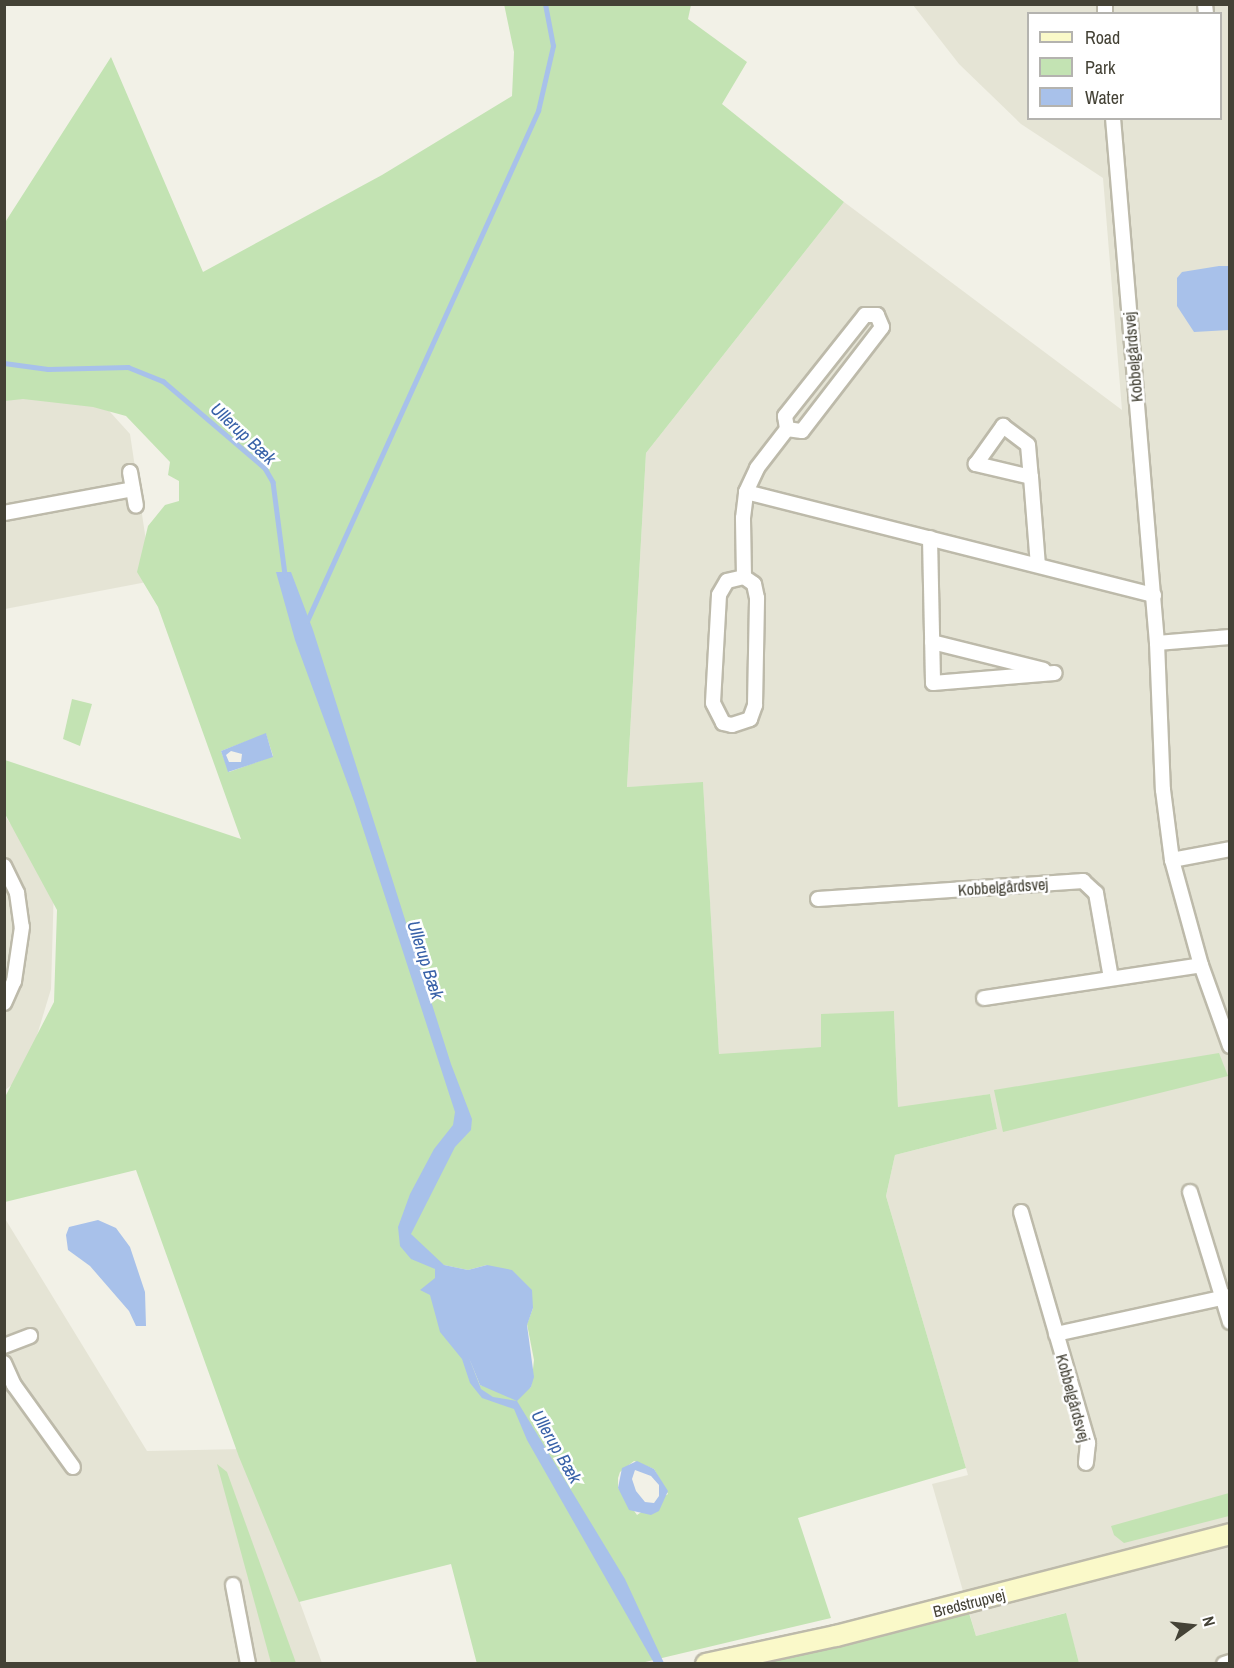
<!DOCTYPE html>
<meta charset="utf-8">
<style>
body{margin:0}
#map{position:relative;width:1234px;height:1668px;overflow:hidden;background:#f2f1e7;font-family:"Archivo Narrow",sans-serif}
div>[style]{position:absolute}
.residential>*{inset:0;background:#e5e4d5}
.green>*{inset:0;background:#c3e3b3}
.water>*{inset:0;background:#a8c1ea}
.stream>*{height:4.5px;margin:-2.25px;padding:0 2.25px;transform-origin:2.25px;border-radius:2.25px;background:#a8c1ea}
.roads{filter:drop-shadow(2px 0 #bdbaaa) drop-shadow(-2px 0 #bdbaaa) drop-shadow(0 2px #bdbaaa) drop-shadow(0 -2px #bdbaaa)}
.street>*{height:14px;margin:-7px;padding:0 7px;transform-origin:7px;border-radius:7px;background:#fff}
.secondary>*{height:20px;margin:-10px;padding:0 10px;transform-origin:10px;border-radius:10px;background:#faf9c9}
span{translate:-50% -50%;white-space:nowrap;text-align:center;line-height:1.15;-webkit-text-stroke:5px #fff;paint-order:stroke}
.street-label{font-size:16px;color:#444236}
.water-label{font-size:18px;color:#3861a8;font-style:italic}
.frame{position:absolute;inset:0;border:6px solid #444236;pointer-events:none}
.legend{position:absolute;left:1027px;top:12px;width:195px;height:108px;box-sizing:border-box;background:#fff;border:2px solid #b4b3af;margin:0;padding:8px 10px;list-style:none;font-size:18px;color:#444236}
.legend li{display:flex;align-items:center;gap:12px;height:30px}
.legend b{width:30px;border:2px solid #b4b3af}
.north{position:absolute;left:1162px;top:1596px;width:60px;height:60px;-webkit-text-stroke:4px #fff;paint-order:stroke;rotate:75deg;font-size:16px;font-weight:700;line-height:24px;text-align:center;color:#444236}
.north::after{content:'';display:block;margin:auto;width:21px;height:27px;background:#444236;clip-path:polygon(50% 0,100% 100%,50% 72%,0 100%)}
</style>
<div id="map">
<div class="residential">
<i style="clip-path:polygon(evenodd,913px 5px,1229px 5px,1229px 1663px,1079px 1663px,1065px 1613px,976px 1636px,932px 1484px,968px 1475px,886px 1196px,895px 1155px,997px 1129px,990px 1094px,898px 1108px,894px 1011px,821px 1047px,719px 1055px,703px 783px,627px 787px,646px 453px,844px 202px,1122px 410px,1103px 178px,1021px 124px,959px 64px,913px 5px,1028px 14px,1220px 14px,1220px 118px,1028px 118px,1028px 14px)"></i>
<i style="clip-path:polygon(5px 380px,101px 402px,130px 434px,152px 581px,5px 609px)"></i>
<i style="clip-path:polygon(4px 815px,54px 885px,51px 989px,25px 1075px,5px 1090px)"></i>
<i style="clip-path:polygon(4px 1217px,147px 1451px,244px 1449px,322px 1663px,5px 1663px)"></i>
</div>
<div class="green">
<i style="clip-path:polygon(evenodd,504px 4px,691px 5px,688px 19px,747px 62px,722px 104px,844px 202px,646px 453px,627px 787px,703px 782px,719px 1054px,821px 1047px,821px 1014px,894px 1011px,898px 1107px,990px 1094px,997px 1129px,895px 1155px,886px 1196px,966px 1468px,798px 1518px,831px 1618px,641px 1663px,477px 1664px,451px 1564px,299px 1602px,239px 1457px,136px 1170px,5px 1202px,5px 1097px,54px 1002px,57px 910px,5px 814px,5px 760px,241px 839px,158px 607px,137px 572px,148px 526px,165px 505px,179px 501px,179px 481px,168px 475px,170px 462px,126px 416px,93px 407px,23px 399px,5px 401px,4px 224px,111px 57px,203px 272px,382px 175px,512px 96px,514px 52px,504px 4px,266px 734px,273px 756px,229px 772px,221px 751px,266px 734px,504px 4px,434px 1263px,468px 1270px,487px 1265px,533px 1308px,527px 1324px,534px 1360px,531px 1387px,518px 1396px,480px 1385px,437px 1282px,434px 1263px,504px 4px,634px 1461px,654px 1469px,668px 1494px,637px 1515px,618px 1488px,618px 1478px,620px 1472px,634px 1461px)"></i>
<i style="clip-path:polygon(72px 699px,92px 704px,80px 746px,63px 739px)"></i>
<i style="clip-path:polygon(1219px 1053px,1228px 1076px,1003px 1132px,994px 1090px)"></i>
<i style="clip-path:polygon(217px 1464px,227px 1472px,296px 1663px,271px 1663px)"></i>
<i style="clip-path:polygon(1229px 1493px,1229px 1516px,1124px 1543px,1114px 1535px,1111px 1526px)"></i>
<i style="clip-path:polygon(969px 1613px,976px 1636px,1066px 1613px,1079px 1663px,764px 1664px)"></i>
</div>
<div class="water">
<i style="clip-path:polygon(1219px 266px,1229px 266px,1229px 330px,1194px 332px,1177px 306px,1177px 278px,1182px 272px)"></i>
<i style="clip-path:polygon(evenodd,276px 572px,291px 572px,313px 630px,451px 1064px,472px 1119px,471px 1130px,455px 1147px,411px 1234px,444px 1265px,468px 1270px,487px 1265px,512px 1270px,532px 1290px,533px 1308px,527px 1325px,534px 1377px,531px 1387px,517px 1401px,625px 1579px,664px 1663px,654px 1663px,527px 1440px,514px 1409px,482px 1398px,470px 1383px,462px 1359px,440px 1332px,430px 1295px,420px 1290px,435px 1278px,435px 1269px,411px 1259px,400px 1246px,398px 1227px,410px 1194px,434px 1149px,453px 1125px,455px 1112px,354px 801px,295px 640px,276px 572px,469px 1358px,480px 1385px,517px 1401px,493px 1397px,481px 1389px,469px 1358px)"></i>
<i style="clip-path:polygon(evenodd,266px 733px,273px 757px,228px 772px,221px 751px,266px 733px,231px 751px,242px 754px,241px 762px,229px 762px,226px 755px,231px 751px)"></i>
<i style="clip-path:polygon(98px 1220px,116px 1228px,130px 1247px,145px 1292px,146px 1326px,136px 1326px,129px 1311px,90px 1266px,68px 1250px,66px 1235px,69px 1227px)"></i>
<i style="clip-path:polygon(evenodd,637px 1461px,654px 1469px,668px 1491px,659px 1511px,651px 1515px,629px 1510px,618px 1488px,622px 1468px,637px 1461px,635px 1470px,651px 1476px,659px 1485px,659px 1496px,654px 1503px,645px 1502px,636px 1491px,632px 1479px,635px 1470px)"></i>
</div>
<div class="stream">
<i style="left:4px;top:363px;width:44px;rotate:7.8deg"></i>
<i style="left:48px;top:369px;width:80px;rotate:-1.4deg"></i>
<i style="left:128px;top:367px;width:38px;rotate:22deg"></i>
<i style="left:163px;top:381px;width:134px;rotate:40.5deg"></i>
<i style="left:265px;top:468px;width:16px;rotate:60deg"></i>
<i style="left:273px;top:482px;width:94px;rotate:82.6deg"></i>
<i style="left:307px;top:621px;width:560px;rotate:-65.63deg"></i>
<i style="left:538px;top:111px;width:67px;rotate:-77deg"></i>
<i style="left:553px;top:46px;width:43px;rotate:-100.8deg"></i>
</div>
<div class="roads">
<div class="street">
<i style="left:1105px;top:4px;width:10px;rotate:90deg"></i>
<i style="left:1205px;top:4px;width:10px;rotate:84deg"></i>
<i style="left:1113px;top:118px;width:527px;rotate:85.21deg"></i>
<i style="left:1157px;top:643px;width:147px;rotate:87.7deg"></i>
<i style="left:1163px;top:790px;width:71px;rotate:82.7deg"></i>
<i style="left:1172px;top:860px;width:109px;rotate:74.6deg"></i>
<i style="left:1201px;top:965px;width:86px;rotate:70.3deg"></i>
<i style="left:130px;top:472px;width:34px;rotate:80deg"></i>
<i style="left:1031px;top:477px;width:57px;rotate:-166.7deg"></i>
<i style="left:976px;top:464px;width:47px;rotate:-54.6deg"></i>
<i style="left:1003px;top:426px;width:31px;rotate:37deg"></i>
<i style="left:1028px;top:445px;width:32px;rotate:85deg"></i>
<i style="left:1031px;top:477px;width:88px;rotate:85.5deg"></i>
<i style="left:746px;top:492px;width:421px;rotate:14.2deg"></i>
<i style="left:4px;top:513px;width:131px;rotate:-10.5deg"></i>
<i style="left:930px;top:538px;width:145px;rotate:88.8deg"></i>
<i style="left:933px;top:683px;width:122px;rotate:-4.7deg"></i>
<i style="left:744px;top:577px;width:17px;rotate:167deg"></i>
<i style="left:727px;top:581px;width:16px;rotate:120deg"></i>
<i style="left:719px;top:595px;width:108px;rotate:93.2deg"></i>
<i style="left:713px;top:703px;width:22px;rotate:63deg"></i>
<i style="left:723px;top:723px;width:9px;rotate:13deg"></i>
<i style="left:732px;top:725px;width:19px;rotate:-18deg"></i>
<i style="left:750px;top:719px;width:15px;rotate:-70deg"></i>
<i style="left:755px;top:705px;width:107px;rotate:-88.9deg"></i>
<i style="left:757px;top:598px;width:14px;rotate:-102deg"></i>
<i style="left:754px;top:584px;width:12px;rotate:-145deg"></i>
<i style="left:744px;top:577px;width:59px;rotate:-91deg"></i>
<i style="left:743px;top:518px;width:26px;rotate:-83deg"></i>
<i style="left:746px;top:492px;width:26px;rotate:-65deg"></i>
<i style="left:757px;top:468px;width:49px;rotate:-52.4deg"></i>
<i style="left:787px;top:429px;width:15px;rotate:8deg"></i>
<i style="left:802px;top:431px;width:131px;rotate:-52.4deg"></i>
<i style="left:882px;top:327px;width:13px;rotate:-113deg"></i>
<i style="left:877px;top:315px;width:12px;rotate:180deg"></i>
<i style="left:865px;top:315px;width:129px;rotate:128.4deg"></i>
<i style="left:785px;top:416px;width:13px;rotate:81deg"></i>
<i style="left:932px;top:642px;width:115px;rotate:14deg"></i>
<i style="left:1157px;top:643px;width:73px;rotate:-4.7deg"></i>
<i style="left:1172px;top:860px;width:59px;rotate:-10.7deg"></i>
<i style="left:4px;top:866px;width:30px;rotate:64deg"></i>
<i style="left:17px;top:893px;width:34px;rotate:82deg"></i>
<i style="left:22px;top:927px;width:55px;rotate:98.4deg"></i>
<i style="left:14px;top:981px;width:24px;rotate:114deg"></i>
<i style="left:818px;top:899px;width:266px;rotate:-3.9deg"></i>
<i style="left:1083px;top:881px;width:18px;rotate:43deg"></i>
<i style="left:1096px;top:893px;width:86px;rotate:80deg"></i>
<i style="left:984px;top:998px;width:219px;rotate:-8.6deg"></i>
<i style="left:1190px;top:1192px;width:136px;rotate:72.9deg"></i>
<i style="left:1021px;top:1212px;width:241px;rotate:73.8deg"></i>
<i style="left:1088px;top:1443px;width:20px;rotate:96deg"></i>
<i style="left:1056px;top:1334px;width:178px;rotate:-12.3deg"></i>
<i style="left:4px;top:1346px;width:28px;rotate:-21deg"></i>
<i style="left:4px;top:1363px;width:24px;rotate:66deg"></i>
<i style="left:14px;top:1385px;width:101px;rotate:54.3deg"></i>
<i style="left:233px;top:1585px;width:80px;rotate:79.2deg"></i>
<i style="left:1224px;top:1664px;width:6px;rotate:-18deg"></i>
</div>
<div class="secondary">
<i style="left:706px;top:1664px;width:133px;rotate:-12.2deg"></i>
<i style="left:836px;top:1636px;width:407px;rotate:-14.5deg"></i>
</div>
</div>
<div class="street-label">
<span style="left:1133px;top:357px;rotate:-95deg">Kobbelgårdsvej</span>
<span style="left:1003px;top:887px;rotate:-4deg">Kobbelgårdsvej</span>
<span style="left:1073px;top:1398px;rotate:75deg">Kobbelgårdsvej</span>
<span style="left:969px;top:1603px;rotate:-14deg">Bredstrupvej</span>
</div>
<div class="water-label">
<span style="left:243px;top:434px;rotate:43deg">Ullerup Bæk</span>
<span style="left:425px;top:960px;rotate:72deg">Ullerup Bæk</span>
<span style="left:556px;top:1447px;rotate:60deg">Ullerup Bæk</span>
</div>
<div class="frame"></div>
<ul class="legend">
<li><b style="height:8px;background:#faf9c9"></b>Road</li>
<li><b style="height:16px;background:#c3e3b3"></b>Park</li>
<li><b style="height:16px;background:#a8c1ea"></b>Water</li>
</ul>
<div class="north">N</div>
</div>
